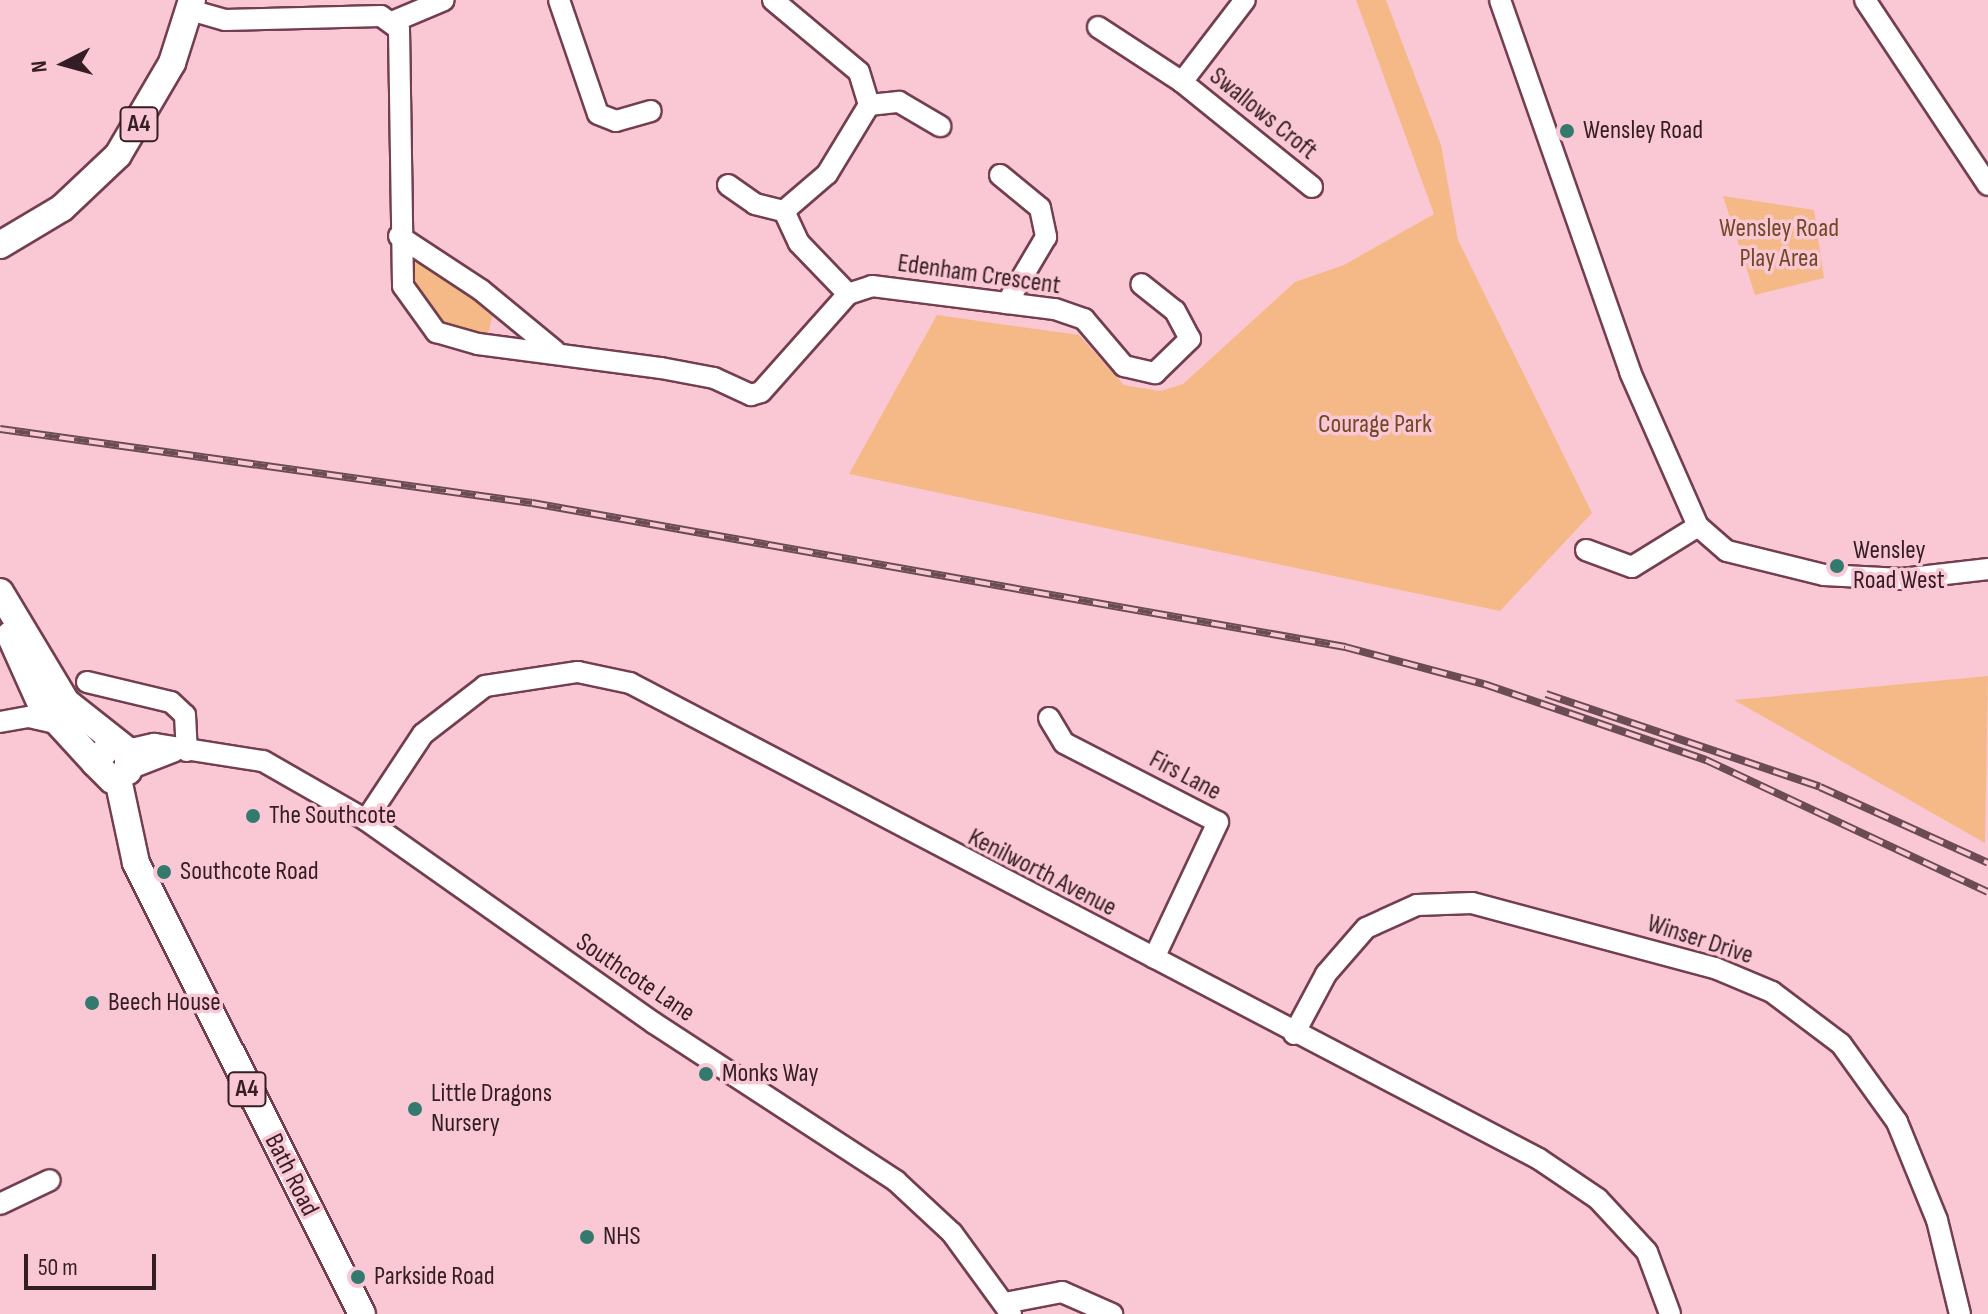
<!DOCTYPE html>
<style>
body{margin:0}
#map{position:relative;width:1988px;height:1314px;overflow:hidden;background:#fac8d5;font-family:"Sofia Sans Condensed",sans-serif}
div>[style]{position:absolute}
.green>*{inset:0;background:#f5b987}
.roads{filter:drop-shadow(2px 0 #733f4f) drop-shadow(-2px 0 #733f4f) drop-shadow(0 2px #733f4f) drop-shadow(0 -2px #733f4f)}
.minor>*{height:20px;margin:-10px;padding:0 10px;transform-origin:10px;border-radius:10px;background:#fff}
.major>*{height:26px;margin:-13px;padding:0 13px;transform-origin:13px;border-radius:13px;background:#fff}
.rail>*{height:8px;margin-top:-4px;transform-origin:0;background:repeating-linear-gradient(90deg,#fac8d5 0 15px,#6b4c55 0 30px);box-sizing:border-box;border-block:2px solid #6b4c55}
.dots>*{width:22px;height:22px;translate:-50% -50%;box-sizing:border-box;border:4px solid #fac8d5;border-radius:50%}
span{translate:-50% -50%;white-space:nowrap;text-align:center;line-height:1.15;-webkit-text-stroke:7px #fac8d5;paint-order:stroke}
.shield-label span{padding:2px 6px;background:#fac8d5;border:2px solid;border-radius:6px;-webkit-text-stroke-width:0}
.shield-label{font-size:24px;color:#341d24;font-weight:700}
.street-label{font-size:26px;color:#341d24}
.poi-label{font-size:26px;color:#341d24}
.left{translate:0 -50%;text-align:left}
.park-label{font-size:26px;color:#714926}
.north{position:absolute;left:24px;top:24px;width:80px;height:80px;-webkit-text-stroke:6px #fac8d5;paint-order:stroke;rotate:264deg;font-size:22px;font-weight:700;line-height:32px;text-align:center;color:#341d24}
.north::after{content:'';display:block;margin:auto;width:28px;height:36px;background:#341d24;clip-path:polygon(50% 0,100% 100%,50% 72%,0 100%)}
.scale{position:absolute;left:24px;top:1254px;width:132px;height:36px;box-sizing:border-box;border:4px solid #341d24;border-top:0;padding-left:10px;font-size:24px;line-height:28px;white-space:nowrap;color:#341d24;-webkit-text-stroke:6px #fac8d5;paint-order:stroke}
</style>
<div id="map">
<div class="green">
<i style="clip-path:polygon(1356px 0,1386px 0,1441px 145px,1458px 240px,1592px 513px,1500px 611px,849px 474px,937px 315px,1079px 335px,1124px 385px,1160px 391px,1183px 384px,1295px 282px,1344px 265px,1434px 214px)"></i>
<i style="clip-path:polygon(1723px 196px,1814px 210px,1824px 278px,1755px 295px)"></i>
<i style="clip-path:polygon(424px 260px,494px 310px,488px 334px,449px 330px,419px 304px,410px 265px)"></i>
<i style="clip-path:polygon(1988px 676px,1985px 843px,1734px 700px)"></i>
</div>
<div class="roads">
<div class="minor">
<i style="left:559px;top:0;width:120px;rotate:71.1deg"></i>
<i style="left:598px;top:114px;width:19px;rotate:21deg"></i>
<i style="left:616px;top:121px;width:36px;rotate:-16deg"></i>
<i style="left:773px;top:0;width:112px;rotate:39.9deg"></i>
<i style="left:859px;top:72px;width:34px;rotate:73deg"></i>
<i style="left:869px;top:105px;width:81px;rotate:121.3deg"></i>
<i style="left:827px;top:174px;width:57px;rotate:139.3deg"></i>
<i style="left:784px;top:211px;width:35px;rotate:65deg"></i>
<i style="left:799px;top:243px;width:71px;rotate:46.1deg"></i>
<i style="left:1500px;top:0;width:394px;rotate:70.7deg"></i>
<i style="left:1630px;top:372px;width:168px;rotate:66.2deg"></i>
<i style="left:1698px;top:526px;width:38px;rotate:41deg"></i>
<i style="left:1727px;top:551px;width:100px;rotate:13.9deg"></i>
<i style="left:1824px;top:575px;width:78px;rotate:2.9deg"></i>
<i style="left:1902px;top:579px;width:87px;rotate:-6.6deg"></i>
<i style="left:1865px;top:0;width:222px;rotate:56.4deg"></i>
<i style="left:190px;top:10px;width:36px;rotate:16deg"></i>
<i style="left:225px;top:20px;width:156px;rotate:-1.5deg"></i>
<i style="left:381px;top:16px;width:22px;rotate:36deg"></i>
<i style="left:399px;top:29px;width:257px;rotate:89.1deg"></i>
<i style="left:403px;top:286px;width:57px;rotate:54.3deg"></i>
<i style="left:436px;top:332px;width:44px;rotate:15.9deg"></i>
<i style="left:478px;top:344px;width:185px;rotate:7.5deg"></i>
<i style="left:661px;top:368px;width:54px;rotate:10.7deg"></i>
<i style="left:714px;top:378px;width:41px;rotate:24.7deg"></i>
<i style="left:751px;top:395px;width:10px;rotate:-17deg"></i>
<i style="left:761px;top:392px;width:131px;rotate:-48.4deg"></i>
<i style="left:848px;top:294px;width:25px;rotate:-18deg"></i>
<i style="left:872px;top:286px;width:184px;rotate:7.2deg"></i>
<i style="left:1055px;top:309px;width:31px;rotate:19deg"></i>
<i style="left:1084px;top:319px;width:62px;rotate:49.6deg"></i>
<i style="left:1124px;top:366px;width:32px;rotate:13deg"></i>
<i style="left:1155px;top:373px;width:49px;rotate:-44.2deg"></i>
<i style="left:1190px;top:339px;width:32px;rotate:-118deg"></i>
<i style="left:1175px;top:311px;width:43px;rotate:-141.5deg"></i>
<i style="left:392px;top:22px;width:56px;rotate:-22.9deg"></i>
<i style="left:1098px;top:27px;width:100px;rotate:33.2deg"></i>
<i style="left:1182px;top:82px;width:167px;rotate:38.9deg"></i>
<i style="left:1182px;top:82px;width:103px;rotate:-52.5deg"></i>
<i style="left:869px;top:105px;width:30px;rotate:-6deg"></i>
<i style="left:899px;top:102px;width:48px;rotate:30.3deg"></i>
<i style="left:1000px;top:175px;width:52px;rotate:39.5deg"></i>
<i style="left:1040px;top:208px;width:30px;rotate:78deg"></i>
<i style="left:1046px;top:237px;width:77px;rotate:120.6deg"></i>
<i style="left:728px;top:185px;width:33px;rotate:35deg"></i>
<i style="left:755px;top:204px;width:30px;rotate:14deg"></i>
<i style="left:399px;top:236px;width:98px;rotate:33.4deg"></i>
<i style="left:481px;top:290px;width:96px;rotate:39.5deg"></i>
<i style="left:1586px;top:550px;width:49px;rotate:20.3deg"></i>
<i style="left:1632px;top:567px;width:78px;rotate:-31.8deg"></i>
<i style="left:87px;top:682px;width:86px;rotate:13.4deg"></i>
<i style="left:171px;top:702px;width:19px;rotate:43deg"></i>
<i style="left:185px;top:715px;width:36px;rotate:87deg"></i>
<i style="left:1049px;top:718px;width:29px;rotate:59deg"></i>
<i style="left:1064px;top:743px;width:173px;rotate:27.2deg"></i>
<i style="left:1218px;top:822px;width:150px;rotate:115.2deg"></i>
<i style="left:0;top:722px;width:29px;rotate:-10deg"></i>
<i style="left:29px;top:717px;width:27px;rotate:13deg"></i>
<i style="left:127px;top:750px;width:28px;rotate:-13deg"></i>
<i style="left:154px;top:744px;width:110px;rotate:8.9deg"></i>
<i style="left:263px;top:761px;width:119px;rotate:29.8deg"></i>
<i style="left:366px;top:820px;width:352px;rotate:35.2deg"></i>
<i style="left:654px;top:1023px;width:289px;rotate:33.1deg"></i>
<i style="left:896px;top:1181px;width:76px;rotate:42.9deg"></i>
<i style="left:952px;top:1233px;width:100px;rotate:53.9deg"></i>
<i style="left:129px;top:769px;width:49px;rotate:-21.4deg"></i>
<i style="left:366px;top:820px;width:103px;rotate:-56.5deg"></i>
<i style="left:423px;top:734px;width:78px;rotate:-37.7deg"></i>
<i style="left:485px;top:686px;width:94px;rotate:-8.6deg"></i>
<i style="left:578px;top:672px;width:53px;rotate:11.9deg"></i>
<i style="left:630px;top:683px;width:1026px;rotate:27.64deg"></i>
<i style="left:1539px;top:1159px;width:71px;rotate:34.1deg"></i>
<i style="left:1598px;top:1199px;width:72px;rotate:47.2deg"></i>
<i style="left:1647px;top:1252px;width:66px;rotate:69.6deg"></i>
<i style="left:1294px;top:1034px;width:68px;rotate:-61.9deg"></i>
<i style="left:1326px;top:974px;width:61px;rotate:-49deg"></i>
<i style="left:1366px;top:928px;width:56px;rotate:-24.3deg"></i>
<i style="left:1417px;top:905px;width:55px;rotate:-2.1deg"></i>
<i style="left:1472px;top:903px;width:252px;rotate:15deg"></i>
<i style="left:1715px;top:968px;width:62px;rotate:22.8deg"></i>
<i style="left:1772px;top:992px;width:86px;rotate:37deg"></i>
<i style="left:1841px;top:1044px;width:96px;rotate:54.3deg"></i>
<i style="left:1897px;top:1122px;width:106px;rotate:67.8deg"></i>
<i style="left:1937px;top:1220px;width:97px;rotate:76.3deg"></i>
<i style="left:0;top:1204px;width:55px;rotate:-25.6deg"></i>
<i style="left:1005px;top:1303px;width:58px;rotate:-10.9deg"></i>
<i style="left:1062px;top:1292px;width:55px;rotate:23.7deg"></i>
</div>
<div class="major">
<i style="left:0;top:245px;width:72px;rotate:-30.8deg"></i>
<i style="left:62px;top:208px;width:77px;rotate:-43.4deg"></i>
<i style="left:118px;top:155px;width:107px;rotate:-59.6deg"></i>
<i style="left:172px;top:63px;width:66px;rotate:-72.4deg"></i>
<i style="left:0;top:592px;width:128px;rotate:59deg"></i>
<i style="left:66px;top:702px;width:79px;rotate:38.3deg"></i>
<i style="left:128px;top:751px;width:20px;rotate:90deg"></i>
<i style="left:128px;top:771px;width:18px;rotate:151deg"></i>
<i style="left:112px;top:780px;width:24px;rotate:-135deg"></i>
<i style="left:95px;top:763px;width:26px;rotate:-50deg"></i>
<i style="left:10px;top:635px;width:76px;rotate:65.8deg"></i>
<i style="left:41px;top:704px;width:80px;rotate:47.5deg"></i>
<i style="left:118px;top:779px;width:86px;rotate:77.9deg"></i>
<i style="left:136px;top:863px;width:504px;rotate:63.38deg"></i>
</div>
</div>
<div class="rail">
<i style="left:0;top:429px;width:537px;rotate:7.92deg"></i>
<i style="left:532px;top:503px;width:826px;rotate:10.04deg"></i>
<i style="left:1345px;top:647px;width:144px;rotate:14.9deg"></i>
<i style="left:1484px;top:684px;width:235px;rotate:18.9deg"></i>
<i style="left:1706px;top:760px;width:311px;rotate:25.1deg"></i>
<i style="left:1546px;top:694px;width:289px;rotate:18.7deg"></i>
<i style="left:1820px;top:787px;width:184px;rotate:24.3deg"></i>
</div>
<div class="dots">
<i style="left:1567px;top:131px;background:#34796d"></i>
<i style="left:1837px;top:566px;background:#34796d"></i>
<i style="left:253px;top:816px;background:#34796d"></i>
<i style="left:164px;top:872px;background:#34796d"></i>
<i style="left:92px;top:1003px;background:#34796d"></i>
<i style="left:706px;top:1074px;background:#34796d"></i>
<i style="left:415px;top:1109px;background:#34796d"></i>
<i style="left:587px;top:1237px;background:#34796d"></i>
<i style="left:358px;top:1277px;background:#34796d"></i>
</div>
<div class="shield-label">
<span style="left:139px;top:124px">A4</span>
<span style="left:247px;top:1089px">A4</span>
</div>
<div class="street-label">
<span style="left:1263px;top:114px;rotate:39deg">Swallows Croft</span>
<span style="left:979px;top:275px;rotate:8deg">Edenham Crescent</span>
<span style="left:1185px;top:776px;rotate:28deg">Firs Lane</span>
<span style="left:1042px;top:873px;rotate:27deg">Kenilworth Avenue</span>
<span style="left:1700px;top:940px;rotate:18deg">Winser Drive</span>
<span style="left:635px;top:978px;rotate:34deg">Southcote Lane</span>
<span style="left:291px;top:1175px;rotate:63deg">Bath Road</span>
</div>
<div class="poi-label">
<span class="left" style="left:1583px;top:131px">Wensley Road</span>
<span class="left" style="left:1853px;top:566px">Wensley<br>Road West</span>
<span class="left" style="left:269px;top:816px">The Southcote</span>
<span class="left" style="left:180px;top:872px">Southcote Road</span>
<span class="left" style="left:108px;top:1003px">Beech House</span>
<span class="left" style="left:722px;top:1074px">Monks Way</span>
<span class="left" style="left:431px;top:1109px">Little Dragons<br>Nursery</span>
<span class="left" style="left:603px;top:1237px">NHS</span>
<span class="left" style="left:374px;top:1277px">Parkside Road</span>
</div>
<div class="park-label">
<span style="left:1779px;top:244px">Wensley Road<br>Play Area</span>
<span style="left:1375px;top:425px">Courage Park</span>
</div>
<div class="north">N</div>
<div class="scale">50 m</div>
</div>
